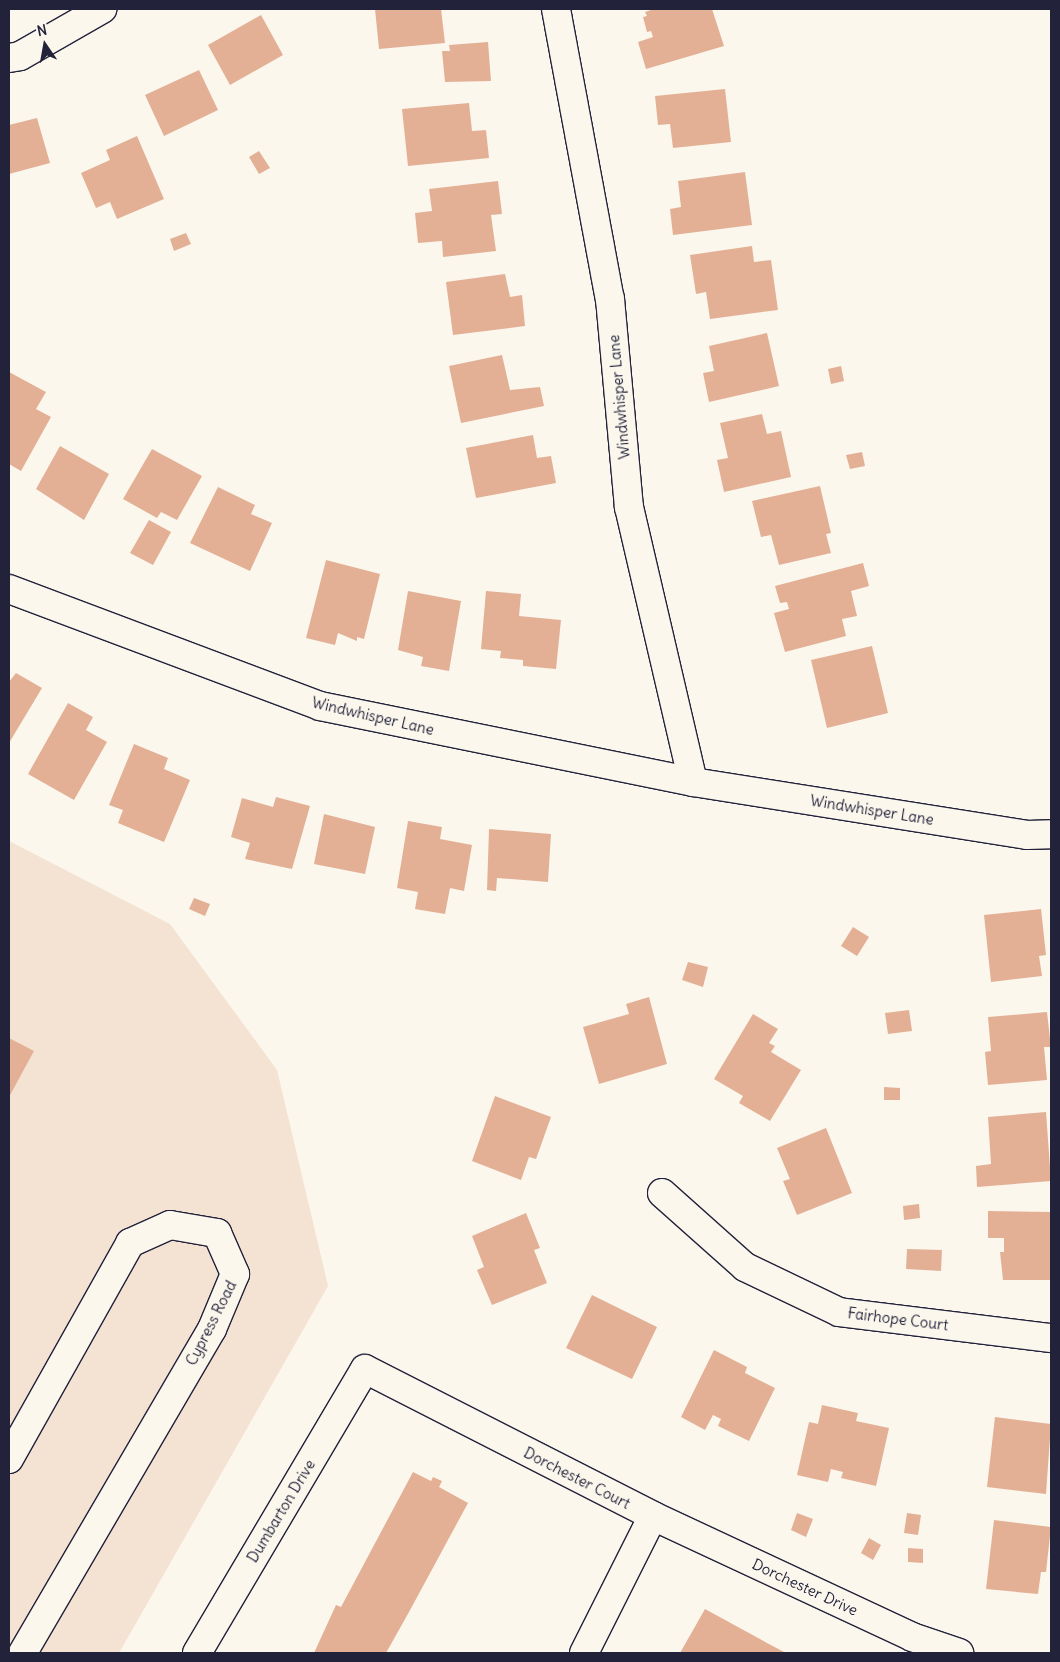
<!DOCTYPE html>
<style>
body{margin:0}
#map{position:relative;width:1060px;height:1662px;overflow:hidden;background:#fbf7ec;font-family:Delius,sans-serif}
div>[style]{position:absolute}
.built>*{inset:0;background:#f4e2d2}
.building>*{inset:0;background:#e3b096}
.roads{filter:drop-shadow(1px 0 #22223b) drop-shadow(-1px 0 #22223b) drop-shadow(0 1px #22223b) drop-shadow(0 -1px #22223b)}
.minor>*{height:28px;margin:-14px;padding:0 14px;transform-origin:14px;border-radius:14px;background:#fbf7ec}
span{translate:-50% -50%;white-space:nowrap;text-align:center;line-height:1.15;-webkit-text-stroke:4.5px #fbf7ec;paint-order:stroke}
.street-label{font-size:15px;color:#22223b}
.frame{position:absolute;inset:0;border:10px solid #22223b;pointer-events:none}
.north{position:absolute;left:20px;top:20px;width:50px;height:50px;-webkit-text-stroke:4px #fbf7ec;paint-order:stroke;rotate:348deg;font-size:14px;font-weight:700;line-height:20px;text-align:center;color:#22223b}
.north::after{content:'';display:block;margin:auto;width:18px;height:22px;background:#22223b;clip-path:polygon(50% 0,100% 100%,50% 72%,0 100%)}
</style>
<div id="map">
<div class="built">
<i style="clip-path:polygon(9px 841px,170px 924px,277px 1070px,328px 1286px,119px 1653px,9px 1653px)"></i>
</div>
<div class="building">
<i style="clip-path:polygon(375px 9px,441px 9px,445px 43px,379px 49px)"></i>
<i style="clip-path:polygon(654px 9px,712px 9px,724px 46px,646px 69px,638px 42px,653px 37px,651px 31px,647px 32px,643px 17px,647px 16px,645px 12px)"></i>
<i style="clip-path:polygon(261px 15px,283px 55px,230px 85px,208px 45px)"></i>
<i style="clip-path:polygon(488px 42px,491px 81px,445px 82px,442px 51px,450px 51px,449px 45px)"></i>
<i style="clip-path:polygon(199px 70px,218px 110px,164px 136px,145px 95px)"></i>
<i style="clip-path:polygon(725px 89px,731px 142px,673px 148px,670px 124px,658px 125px,655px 96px)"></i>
<i style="clip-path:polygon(469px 103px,472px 131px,486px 130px,489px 158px,408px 166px,402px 109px)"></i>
<i style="clip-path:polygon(37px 118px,50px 163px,9px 174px,9px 125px)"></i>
<i style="clip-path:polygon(137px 136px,164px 199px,117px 219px,110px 202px,96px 208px,81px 173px,110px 160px,106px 150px)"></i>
<i style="clip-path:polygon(259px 151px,270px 168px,259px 174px,249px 157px)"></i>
<i style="clip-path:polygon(745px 172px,752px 225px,673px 235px,670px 209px,681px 207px,678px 181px)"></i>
<i style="clip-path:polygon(498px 181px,502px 214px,491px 215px,496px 251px,443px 257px,442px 241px,418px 243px,415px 213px,432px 211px,429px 189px)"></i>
<i style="clip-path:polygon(186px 233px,191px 244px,174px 251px,170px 239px)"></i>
<i style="clip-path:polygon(752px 246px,754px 262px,771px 260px,778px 310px,710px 319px,706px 292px,696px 294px,690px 255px)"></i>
<i style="clip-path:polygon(505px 274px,510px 297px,522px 295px,525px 326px,453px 335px,446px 282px)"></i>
<i style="clip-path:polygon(767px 333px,779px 386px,709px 402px,703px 373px,714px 371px,709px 346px)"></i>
<i style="clip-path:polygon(502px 355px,510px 390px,540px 387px,544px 406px,461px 423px,449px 366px)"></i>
<i style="clip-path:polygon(841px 366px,844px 381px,831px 384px,828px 369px)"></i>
<i style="clip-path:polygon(9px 372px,46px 392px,36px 409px,51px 417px,21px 471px,9px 464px)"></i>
<i style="clip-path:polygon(762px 414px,767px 434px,781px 431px,791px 477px,724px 492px,717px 460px,728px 458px,720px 423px)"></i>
<i style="clip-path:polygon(533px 435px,537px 458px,551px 456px,556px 483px,476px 498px,466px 448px)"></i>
<i style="clip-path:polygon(60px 446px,109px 474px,84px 520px,36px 489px)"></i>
<i style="clip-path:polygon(152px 449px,202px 476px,177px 520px,161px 512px,157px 518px,123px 499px)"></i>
<i style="clip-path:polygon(862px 452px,865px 466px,850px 469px,846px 455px)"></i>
<i style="clip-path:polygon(820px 486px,831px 533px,826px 534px,831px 553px,779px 565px,771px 535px,761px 537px,752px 501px)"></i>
<i style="clip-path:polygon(218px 487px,255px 505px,251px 514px,272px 523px,250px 571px,190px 543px)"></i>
<i style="clip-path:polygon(149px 520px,171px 532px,153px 565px,130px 553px)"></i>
<i style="clip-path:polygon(326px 560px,380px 574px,364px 639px,357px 637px,357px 641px,338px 633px,335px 645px,306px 638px)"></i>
<i style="clip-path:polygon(863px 563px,869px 586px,851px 591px,857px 616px,842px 619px,846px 636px,785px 652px,774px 613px,789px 609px,787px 602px,780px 603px,775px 586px)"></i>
<i style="clip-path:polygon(408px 591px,461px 601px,449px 671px,421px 666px,423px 657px,398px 650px)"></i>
<i style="clip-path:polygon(486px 591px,521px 594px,519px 616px,561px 620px,556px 669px,523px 666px,523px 660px,500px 658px,501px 651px,481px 649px)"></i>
<i style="clip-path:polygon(872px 646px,888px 713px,827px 728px,811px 660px)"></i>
<i style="clip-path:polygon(16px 673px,42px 688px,9px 743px,9px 682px)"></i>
<i style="clip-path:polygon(68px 703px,93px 717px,86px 730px,107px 742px,74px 800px,28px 774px)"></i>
<i style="clip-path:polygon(134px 744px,168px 758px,164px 769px,190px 780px,164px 842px,118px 823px,123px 810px,109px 805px)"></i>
<i style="clip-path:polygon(276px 797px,310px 806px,292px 869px,245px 859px,250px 843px,231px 837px,242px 798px,273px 807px)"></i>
<i style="clip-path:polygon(324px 814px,375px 827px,365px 874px,314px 864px)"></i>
<i style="clip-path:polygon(408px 821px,442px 827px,440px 839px,472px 845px,464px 891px,450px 888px,445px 914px,415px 909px,418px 892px,397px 888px)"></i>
<i style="clip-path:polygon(489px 829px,551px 834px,548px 882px,497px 878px,496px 891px,487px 890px)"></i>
<i style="clip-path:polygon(194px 898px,210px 904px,205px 916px,189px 909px)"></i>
<i style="clip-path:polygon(1041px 909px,1046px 955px,1039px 956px,1042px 976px,991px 982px,984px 915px)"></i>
<i style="clip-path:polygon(853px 927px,869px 937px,857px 956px,841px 946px)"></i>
<i style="clip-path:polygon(688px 962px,708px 967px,703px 987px,682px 980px)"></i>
<i style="clip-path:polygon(649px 997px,667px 1064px,599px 1084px,583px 1027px,629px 1014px,626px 1004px)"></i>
<i style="clip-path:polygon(909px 1010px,912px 1031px,888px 1034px,885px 1013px)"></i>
<i style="clip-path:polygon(1047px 1012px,1051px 1047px,1044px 1047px,1047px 1080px,988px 1085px,985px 1052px,991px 1051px,988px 1017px)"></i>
<i style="clip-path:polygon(753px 1014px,778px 1029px,769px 1043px,775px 1046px,771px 1052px,801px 1070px,770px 1121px,739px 1103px,743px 1096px,714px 1079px)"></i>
<i style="clip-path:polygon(9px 1038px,34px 1051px,9px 1097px)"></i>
<i style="clip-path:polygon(884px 1087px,900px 1088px,900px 1100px,884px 1100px)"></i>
<i style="clip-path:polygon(495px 1096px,551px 1117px,536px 1159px,529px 1157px,521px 1180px,472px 1161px)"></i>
<i style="clip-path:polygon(1046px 1112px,1051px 1181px,977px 1187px,976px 1166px,991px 1164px,988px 1117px)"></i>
<i style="clip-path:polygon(826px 1128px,852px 1193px,797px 1215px,783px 1181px,790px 1179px,777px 1148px)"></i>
<i style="clip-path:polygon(919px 1204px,920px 1218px,904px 1220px,903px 1206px)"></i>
<i style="clip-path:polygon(988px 1211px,1051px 1212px,1051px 1280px,1003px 1280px,1000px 1252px,1004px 1252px,1004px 1238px,988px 1238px)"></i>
<i style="clip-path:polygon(526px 1213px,540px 1248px,534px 1250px,547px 1283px,492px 1305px,477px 1270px,484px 1267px,472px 1236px)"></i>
<i style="clip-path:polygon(907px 1249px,942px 1250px,941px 1271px,906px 1269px)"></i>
<i style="clip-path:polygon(592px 1295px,657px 1327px,632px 1379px,566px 1348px)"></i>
<i style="clip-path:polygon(714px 1350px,747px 1367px,745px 1373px,775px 1388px,749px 1441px,718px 1426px,721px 1419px,713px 1415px,705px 1430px,681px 1417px)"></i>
<i style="clip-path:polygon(822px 1405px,858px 1413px,856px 1421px,889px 1428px,876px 1486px,841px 1478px,843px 1472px,831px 1469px,828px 1482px,797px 1475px,809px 1422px,818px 1424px)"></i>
<i style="clip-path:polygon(995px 1417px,1051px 1424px,1046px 1494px,987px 1487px)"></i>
<i style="clip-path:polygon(413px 1472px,431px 1481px,433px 1477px,442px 1481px,439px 1487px,468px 1503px,409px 1612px,386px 1653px,314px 1653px,336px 1605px,341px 1607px)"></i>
<i style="clip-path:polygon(797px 1513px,813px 1519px,806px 1537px,791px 1530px)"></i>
<i style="clip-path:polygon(907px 1513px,921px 1515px,918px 1535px,904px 1533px)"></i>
<i style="clip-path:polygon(994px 1520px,1051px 1527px,1046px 1572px,1041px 1572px,1038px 1594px,986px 1589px)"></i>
<i style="clip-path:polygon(869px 1538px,881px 1545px,873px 1560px,861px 1553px)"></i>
<i style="clip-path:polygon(908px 1548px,923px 1549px,923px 1563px,908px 1562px)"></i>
<i style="clip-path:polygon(705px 1609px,767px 1643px,786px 1653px,680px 1653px)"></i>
</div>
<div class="roads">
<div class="minor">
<i style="left:556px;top:9px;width:295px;rotate:79.5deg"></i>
<i style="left:610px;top:299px;width:209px;rotate:84.8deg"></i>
<i style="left:629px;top:507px;width:282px;rotate:76.9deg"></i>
<i style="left:9px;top:58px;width:11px;rotate:-10deg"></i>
<i style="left:20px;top:56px;width:95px;rotate:-29.8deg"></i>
<i style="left:9px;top:589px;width:332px;rotate:20.6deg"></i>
<i style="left:320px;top:706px;width:381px;rotate:11.5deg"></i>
<i style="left:693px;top:782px;width:338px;rotate:9deg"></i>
<i style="left:1027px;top:835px;width:24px;rotate:-2deg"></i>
<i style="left:662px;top:1193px;width:111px;rotate:41.7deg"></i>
<i style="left:745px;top:1267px;width:104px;rotate:25.6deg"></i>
<i style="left:839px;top:1312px;width:214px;rotate:7deg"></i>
<i style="left:9px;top:1459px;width:248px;rotate:-60.7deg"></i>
<i style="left:130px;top:1243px;width:44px;rotate:-24.2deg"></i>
<i style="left:170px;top:1225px;width:48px;rotate:9.7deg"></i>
<i style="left:217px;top:1233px;width:45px;rotate:66.3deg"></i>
<i style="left:235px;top:1274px;width:60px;rotate:112.7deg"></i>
<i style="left:212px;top:1329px;width:375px;rotate:120.3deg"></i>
<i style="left:197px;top:1653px;width:330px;rotate:-59.4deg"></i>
<i style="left:365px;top:1369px;width:323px;rotate:27deg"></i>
<i style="left:653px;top:1516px;width:286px;rotate:25deg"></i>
<i style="left:912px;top:1637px;width:50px;rotate:18.8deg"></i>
<i style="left:584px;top:1653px;width:153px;rotate:-63.3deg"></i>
</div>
</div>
<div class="street-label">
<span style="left:619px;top:397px;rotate:-95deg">Windwhisper Lane</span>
<span style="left:373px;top:716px;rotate:13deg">Windwhisper Lane</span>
<span style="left:872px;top:810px;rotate:9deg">Windwhisper Lane</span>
<span style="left:898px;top:1319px;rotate:7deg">Fairhope Court</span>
<span style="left:211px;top:1323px;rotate:-63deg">Cypress Road</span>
<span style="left:577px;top:1478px;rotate:27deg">Dorchester Court</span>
<span style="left:281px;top:1511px;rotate:-59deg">Dumbarton Drive</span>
<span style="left:805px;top:1587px;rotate:25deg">Dorchester Drive</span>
</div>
<div class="frame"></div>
<div class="north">N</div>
</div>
